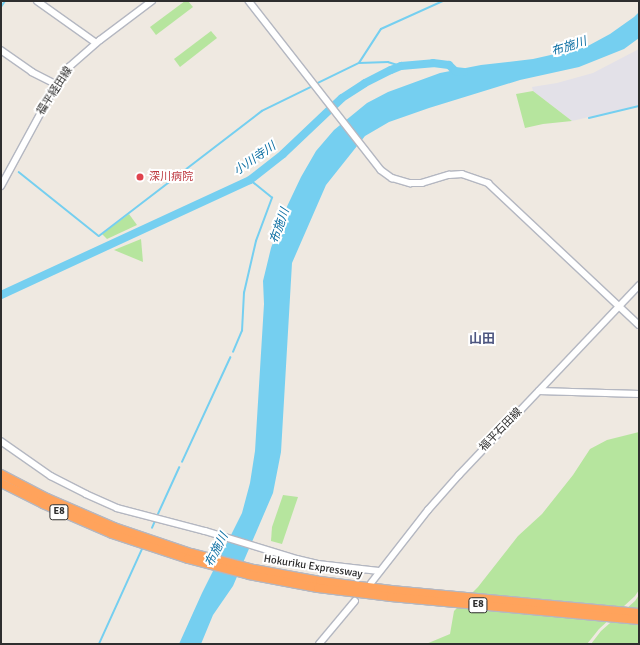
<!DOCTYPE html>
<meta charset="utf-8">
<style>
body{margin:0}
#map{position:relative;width:640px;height:645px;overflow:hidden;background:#efe9e1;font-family:Signika,"Noto Sans JP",sans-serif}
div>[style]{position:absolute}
.industrial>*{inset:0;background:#e3e1e8}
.green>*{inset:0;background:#b6e59e}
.water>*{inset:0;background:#75cff0}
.stream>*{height:1.5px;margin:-0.75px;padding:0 0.75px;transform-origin:0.75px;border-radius:0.75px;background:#75cff0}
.river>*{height:8px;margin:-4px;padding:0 4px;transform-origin:4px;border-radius:4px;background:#75cff0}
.roads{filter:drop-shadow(1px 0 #b4b7c1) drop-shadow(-1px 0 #b4b7c1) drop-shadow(0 1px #b4b7c1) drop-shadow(0 -1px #b4b7c1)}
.tertiary>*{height:5.5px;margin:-2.75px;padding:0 2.75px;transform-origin:2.75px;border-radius:2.75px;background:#fff}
.secondary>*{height:6px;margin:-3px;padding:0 3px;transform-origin:3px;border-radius:3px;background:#fff}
.motorway>*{height:8px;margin:-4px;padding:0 4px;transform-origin:4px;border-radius:4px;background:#ffa35c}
.dots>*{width:11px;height:11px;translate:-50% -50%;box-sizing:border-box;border:2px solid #fff;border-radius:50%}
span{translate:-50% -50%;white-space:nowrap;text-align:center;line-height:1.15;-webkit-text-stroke:4px #fff;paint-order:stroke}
.shield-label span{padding:1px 3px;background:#fff;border:1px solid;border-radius:3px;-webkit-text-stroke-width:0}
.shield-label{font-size:10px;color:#2e2e2e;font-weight:700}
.street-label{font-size:11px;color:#2e2e2e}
.health-label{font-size:11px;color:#be3a42}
.left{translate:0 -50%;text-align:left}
.water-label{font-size:12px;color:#0d6fa3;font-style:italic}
.quarter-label{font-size:13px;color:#4d5680;font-weight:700}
.frame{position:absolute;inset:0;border:2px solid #2e2e2e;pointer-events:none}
</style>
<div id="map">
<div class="industrial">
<i style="clip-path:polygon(639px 49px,639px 105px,572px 121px,533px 91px,532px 87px,557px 83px,593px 73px)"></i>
</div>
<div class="green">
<i style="clip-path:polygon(185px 1px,188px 1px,193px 7px,156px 35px,150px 27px)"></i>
<i style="clip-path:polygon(211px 31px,217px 38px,180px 67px,174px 59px)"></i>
<i style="clip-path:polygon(533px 91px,572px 121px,543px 124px,525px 128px,516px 94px)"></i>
<i style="clip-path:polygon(129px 214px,137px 225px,107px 239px,102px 234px)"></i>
<i style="clip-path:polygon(141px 239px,143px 262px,114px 250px)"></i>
<i style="clip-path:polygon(639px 432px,639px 590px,635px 596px,599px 629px,587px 644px,426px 644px,450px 634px,454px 611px,478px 587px,518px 536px,542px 514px,573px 475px,590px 449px,607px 440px)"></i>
<i style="clip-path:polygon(283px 495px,298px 497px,282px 544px,271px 541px,272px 527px)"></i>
<i style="clip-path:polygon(639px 595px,639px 644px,591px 644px,601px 631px,635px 601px)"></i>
</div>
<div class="water">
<i style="clip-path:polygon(639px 12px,639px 38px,624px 49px,579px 67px,520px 80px,429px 108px,389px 122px,365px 136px,326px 185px,292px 263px,281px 452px,273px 493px,233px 586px,213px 615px,201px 644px,179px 644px,202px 593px,242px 513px,250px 483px,255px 451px,264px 304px,263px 281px,271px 248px,282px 217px,301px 177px,316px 151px,334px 130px,367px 103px,388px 92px,440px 73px,481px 65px,533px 59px,586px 47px,610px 34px,634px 17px)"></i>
</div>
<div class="stream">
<i style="left:1px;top:7px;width:7px;rotate:-56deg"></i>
<i style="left:359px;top:63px;width:29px;rotate:-2deg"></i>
<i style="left:388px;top:62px;width:14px;rotate:17deg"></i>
<i style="left:316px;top:84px;width:48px;rotate:-26deg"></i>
<i style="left:359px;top:63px;width:40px;rotate:-57.1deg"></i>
<i style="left:381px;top:29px;width:68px;rotate:-24.3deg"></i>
<i style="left:589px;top:118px;width:51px;rotate:-13.5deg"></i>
<i style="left:19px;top:172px;width:102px;rotate:38.7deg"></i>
<i style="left:99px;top:236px;width:205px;rotate:-37.5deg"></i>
<i style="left:262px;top:111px;width:57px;rotate:-26.1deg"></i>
<i style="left:233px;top:352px;width:23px;rotate:-67deg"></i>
<i style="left:242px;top:331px;width:38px;rotate:-87deg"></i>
<i style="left:244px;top:293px;width:53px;rotate:-77deg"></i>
<i style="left:256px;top:241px;width:46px;rotate:-69.6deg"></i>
<i style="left:272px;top:198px;width:28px;rotate:-141deg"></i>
<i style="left:182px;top:462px;width:115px;rotate:-65.2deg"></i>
<i style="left:158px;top:514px;width:51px;rotate:-65.5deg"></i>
<i style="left:152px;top:528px;width:8px;rotate:-67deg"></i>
<i style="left:99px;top:644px;width:107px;rotate:-65.6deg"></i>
</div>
<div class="river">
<i style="left:1px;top:295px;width:274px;rotate:-24.8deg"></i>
<i style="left:250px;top:180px;width:42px;rotate:-38.2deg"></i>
<i style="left:283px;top:154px;width:81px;rotate:-43.5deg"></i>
<i style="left:342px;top:98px;width:27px;rotate:-33deg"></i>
<i style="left:365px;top:83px;width:29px;rotate:-27deg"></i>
<i style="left:391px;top:70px;width:11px;rotate:-22deg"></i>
<i style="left:401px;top:66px;width:32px;rotate:-5deg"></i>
<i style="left:433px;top:63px;width:16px;rotate:7deg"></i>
<i style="left:449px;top:65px;width:8px;rotate:45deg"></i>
<i style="left:455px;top:71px;width:9px;rotate:6deg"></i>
</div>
<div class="roads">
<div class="tertiary">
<i style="left:249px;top:1px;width:214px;rotate:52deg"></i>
<i style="left:381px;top:170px;width:14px;rotate:36deg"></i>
<i style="left:392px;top:178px;width:19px;rotate:16deg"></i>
<i style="left:410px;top:183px;width:12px"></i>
<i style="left:422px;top:183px;width:28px;rotate:-17deg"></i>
<i style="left:449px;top:175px;width:13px;rotate:-4deg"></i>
<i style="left:462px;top:174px;width:28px;rotate:19deg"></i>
<i style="left:488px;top:183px;width:207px;rotate:43.2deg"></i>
<i style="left:1px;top:50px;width:38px;rotate:35deg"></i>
<i style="left:32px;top:72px;width:28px;rotate:27deg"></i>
<i style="left:539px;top:391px;width:100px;rotate:1.7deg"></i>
<i style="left:1px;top:441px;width:61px;rotate:35deg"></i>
<i style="left:51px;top:476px;width:39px;rotate:27deg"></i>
<i style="left:86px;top:494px;width:34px;rotate:24deg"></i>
<i style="left:117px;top:508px;width:91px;rotate:14.6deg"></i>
<i style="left:205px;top:531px;width:96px;rotate:16.9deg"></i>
<i style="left:297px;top:559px;width:22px;rotate:13deg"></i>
<i style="left:318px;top:564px;width:61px;rotate:6.5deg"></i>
</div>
<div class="secondary">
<i style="left:37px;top:1px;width:72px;rotate:35.4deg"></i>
<i style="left:1px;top:186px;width:94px;rotate:-61.5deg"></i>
<i style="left:46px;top:103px;width:43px;rotate:-57.4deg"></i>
<i style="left:69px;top:67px;width:41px;rotate:-41.1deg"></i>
<i style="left:100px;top:40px;width:65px;rotate:-36.9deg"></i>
<i style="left:371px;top:583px;width:93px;rotate:-52deg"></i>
<i style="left:428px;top:510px;width:47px;rotate:-48.5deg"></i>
<i style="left:459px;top:475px;width:262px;rotate:-46.5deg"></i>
<i style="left:319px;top:644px;width:56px;rotate:-50.1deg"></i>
</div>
<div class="motorway">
<i style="left:1px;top:474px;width:52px;rotate:27.6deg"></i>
<i style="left:47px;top:498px;width:73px;rotate:23.4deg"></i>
<i style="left:114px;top:527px;width:81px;rotate:18.7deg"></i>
<i style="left:191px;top:553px;width:65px;rotate:14.3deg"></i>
<i style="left:254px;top:569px;width:67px;rotate:10.3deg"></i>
<i style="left:320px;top:581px;width:72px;rotate:7.2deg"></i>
<i style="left:391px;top:590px;width:249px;rotate:5.3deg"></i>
<i style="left:1px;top:483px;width:47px;rotate:26.6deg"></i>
<i style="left:43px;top:504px;width:75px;rotate:23.5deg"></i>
<i style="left:112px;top:534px;width:80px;rotate:18.2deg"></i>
<i style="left:188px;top:559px;width:63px;rotate:14.7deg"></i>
<i style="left:249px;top:575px;width:70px;rotate:10.7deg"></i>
<i style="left:318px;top:588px;width:74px;rotate:7deg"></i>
<i style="left:391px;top:597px;width:249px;rotate:5.3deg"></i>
</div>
</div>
<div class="dots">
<i style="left:140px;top:177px;background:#e0444e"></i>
</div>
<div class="shield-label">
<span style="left:59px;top:512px">E8</span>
<span style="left:478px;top:605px">E8</span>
</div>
<div class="street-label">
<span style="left:55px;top:91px;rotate:-57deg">福平経田線</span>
<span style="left:501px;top:430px;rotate:-46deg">福平石田線</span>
<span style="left:313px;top:567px;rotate:9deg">Hokuriku Expressway</span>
</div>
<div class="health-label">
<span class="left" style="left:149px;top:177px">深川病院</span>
</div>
<div class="water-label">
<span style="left:569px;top:47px;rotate:-18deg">布施川</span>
<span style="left:255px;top:159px;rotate:-35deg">小川寺川</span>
<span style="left:280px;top:226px;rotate:-71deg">布施川</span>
<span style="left:217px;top:550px;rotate:-63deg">布施川</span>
</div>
<div class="quarter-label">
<span style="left:482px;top:339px">山田</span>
</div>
<div class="frame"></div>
</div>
